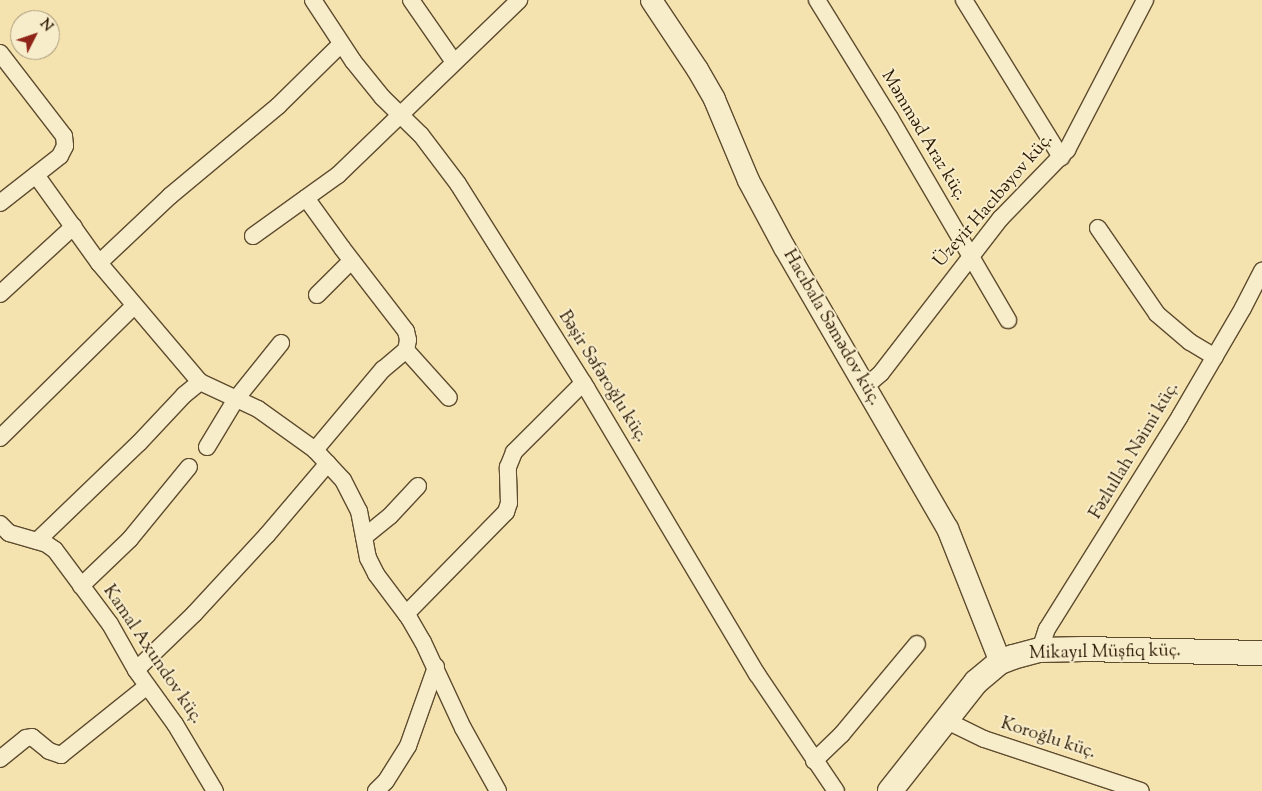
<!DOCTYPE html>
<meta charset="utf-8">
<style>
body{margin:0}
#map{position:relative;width:1262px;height:791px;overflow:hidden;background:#f5e3af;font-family:"Sorts Mill Goudy",serif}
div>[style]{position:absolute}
.roads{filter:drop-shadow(1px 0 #5e4c2f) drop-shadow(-1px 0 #5e4c2f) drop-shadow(0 1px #5e4c2f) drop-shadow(0 -1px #5e4c2f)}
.minor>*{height:16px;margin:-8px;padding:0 8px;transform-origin:8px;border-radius:8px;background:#f8edcb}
.tertiary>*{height:21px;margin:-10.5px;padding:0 10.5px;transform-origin:10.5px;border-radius:10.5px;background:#f8edcb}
.secondary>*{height:24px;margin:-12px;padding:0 12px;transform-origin:12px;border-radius:12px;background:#f8edcb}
span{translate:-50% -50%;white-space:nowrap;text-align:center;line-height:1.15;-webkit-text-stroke:4px #f8edcb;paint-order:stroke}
.street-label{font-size:18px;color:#2b1904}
.north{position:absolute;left:10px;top:10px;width:50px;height:50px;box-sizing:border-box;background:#f8edcb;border:1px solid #a6987b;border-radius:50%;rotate:49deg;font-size:14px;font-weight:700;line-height:20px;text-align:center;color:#2b1904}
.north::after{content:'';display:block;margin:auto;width:18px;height:22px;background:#8f2418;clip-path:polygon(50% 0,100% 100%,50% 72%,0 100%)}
</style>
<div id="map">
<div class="roads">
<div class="minor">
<i style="left:313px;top:0;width:73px;rotate:56.7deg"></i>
<i style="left:353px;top:61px;width:46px;rotate:51.1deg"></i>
<i style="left:382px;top:97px;width:54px;rotate:44.3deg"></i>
<i style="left:421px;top:135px;width:61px;rotate:52.9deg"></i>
<i style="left:458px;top:184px;width:242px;rotate:57.8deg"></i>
<i style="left:587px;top:389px;width:332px;rotate:59.2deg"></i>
<i style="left:757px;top:674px;width:141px;rotate:56deg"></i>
<i style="left:411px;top:0;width:75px;rotate:55.3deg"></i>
<i style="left:817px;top:0;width:139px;rotate:58.3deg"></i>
<i style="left:890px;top:118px;width:234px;rotate:59.7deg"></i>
<i style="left:964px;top:0;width:185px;rotate:58.3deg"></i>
<i style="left:0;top:53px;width:105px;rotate:52.4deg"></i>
<i style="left:64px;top:136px;width:10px;rotate:84deg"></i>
<i style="left:65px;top:146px;width:11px;rotate:117deg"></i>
<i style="left:60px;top:156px;width:76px;rotate:141.9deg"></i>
<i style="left:36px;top:175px;width:108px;rotate:54.4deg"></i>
<i style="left:99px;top:263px;width:156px;rotate:49.7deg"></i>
<i style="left:200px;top:382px;width:64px;rotate:25deg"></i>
<i style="left:258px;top:409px;width:70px;rotate:35.7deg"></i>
<i style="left:315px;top:450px;width:41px;rotate:47deg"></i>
<i style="left:343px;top:480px;width:35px;rotate:63deg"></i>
<i style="left:359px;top:511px;width:48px;rotate:79.2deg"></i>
<i style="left:368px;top:558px;width:18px;rotate:63deg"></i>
<i style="left:376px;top:574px;width:55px;rotate:53.1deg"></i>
<i style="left:409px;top:618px;width:28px;rotate:60deg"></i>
<i style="left:423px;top:642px;width:95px;rotate:65.1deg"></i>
<i style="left:463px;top:728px;width:72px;rotate:60.9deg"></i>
<i style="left:306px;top:198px;width:62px;rotate:54.2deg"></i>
<i style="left:342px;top:248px;width:105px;rotate:52.4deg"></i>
<i style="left:406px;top:331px;width:9px;rotate:77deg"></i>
<i style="left:408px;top:340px;width:10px;rotate:101deg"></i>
<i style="left:406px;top:350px;width:30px;rotate:140deg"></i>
<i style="left:383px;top:369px;width:106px;rotate:130deg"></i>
<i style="left:1098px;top:228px;width:104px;rotate:55.5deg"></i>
<i style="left:1157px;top:314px;width:43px;rotate:40.3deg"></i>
<i style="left:1190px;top:342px;width:29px;rotate:31deg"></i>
<i style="left:253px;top:236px;width:105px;rotate:-35.7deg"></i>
<i style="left:338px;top:175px;width:252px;rotate:-44deg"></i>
<i style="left:99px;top:263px;width:98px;rotate:-43.3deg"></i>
<i style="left:170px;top:196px;width:141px;rotate:-39.8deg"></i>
<i style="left:278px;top:106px;width:88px;rotate:-44.5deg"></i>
<i style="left:0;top:294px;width:100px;rotate:-42.6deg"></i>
<i style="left:317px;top:295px;width:48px;rotate:-45deg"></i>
<i style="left:406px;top:350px;width:64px;rotate:48.1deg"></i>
<i style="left:865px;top:387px;width:21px;rotate:-41deg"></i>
<i style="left:881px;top:373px;width:196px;rotate:-52.3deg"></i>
<i style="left:1001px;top:218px;width:95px;rotate:-45.9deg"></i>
<i style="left:1067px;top:150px;width:169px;rotate:-62.5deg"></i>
<i style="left:0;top:438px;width:188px;rotate:-44.6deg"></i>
<i style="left:207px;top:447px;width:56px;rotate:-58.9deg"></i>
<i style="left:236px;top:399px;width:72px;rotate:-51.2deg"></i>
<i style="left:0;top:524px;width:13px;rotate:45deg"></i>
<i style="left:9px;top:533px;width:37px;rotate:16deg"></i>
<i style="left:45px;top:543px;width:12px;rotate:35deg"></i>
<i style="left:55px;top:550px;width:92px;rotate:53.4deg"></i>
<i style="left:110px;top:624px;width:53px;rotate:60.5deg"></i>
<i style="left:136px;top:670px;width:67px;rotate:54.2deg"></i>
<i style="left:175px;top:724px;width:78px;rotate:59.2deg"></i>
<i style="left:364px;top:537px;width:33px;rotate:-39deg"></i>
<i style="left:390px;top:516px;width:41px;rotate:-47deg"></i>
<i style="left:37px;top:541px;width:141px;rotate:-43.9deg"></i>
<i style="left:139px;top:443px;width:66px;rotate:-46.8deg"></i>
<i style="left:184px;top:395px;width:21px;rotate:-39deg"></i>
<i style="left:81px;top:586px;width:68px;rotate:-43.8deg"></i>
<i style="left:130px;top:539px;width:93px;rotate:-50.7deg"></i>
<i style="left:406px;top:614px;width:143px;rotate:-45.6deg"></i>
<i style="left:506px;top:512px;width:9px;rotate:-72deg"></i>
<i style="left:509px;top:503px;width:36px;rotate:-92deg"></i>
<i style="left:508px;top:467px;width:16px;rotate:-68deg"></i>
<i style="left:514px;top:452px;width:98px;rotate:-45deg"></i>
<i style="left:1040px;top:650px;width:22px;rotate:-72deg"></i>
<i style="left:1047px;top:629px;width:251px;rotate:-58deg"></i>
<i style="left:1180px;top:416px;width:125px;rotate:-59.7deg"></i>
<i style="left:1243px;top:308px;width:42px;rotate:-62.8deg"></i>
<i style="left:136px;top:670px;width:81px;rotate:-44deg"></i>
<i style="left:194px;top:614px;width:108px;rotate:-47.3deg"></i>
<i style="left:267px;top:535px;width:94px;rotate:-49.7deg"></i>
<i style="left:945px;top:720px;width:43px;rotate:26deg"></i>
<i style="left:984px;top:739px;width:165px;rotate:18.3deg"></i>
<i style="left:0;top:759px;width:33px;rotate:-39deg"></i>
<i style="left:26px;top:738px;width:6px;rotate:-9deg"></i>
<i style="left:32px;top:737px;width:22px;rotate:39deg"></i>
<i style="left:49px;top:751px;width:13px;rotate:18deg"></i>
<i style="left:61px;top:755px;width:110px;rotate:-38.7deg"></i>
<i style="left:814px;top:761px;width:39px;rotate:-44deg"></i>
<i style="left:842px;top:734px;width:117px;rotate:-50.2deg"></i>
<i style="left:376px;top:791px;width:14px;rotate:-45deg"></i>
<i style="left:386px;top:781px;width:41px;rotate:-57.8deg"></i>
<i style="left:408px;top:746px;width:84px;rotate:-70.5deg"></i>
</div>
<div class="tertiary">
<i style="left:651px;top:0;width:83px;rotate:56.3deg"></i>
<i style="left:697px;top:69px;width:34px;rotate:60deg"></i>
<i style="left:714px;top:99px;width:88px;rotate:67.2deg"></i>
<i style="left:748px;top:180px;width:76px;rotate:61.8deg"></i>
<i style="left:784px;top:247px;width:325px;rotate:59.9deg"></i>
<i style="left:947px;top:528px;width:144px;rotate:68.4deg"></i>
</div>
<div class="secondary">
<i style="left:890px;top:791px;width:139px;rotate:-51.7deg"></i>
<i style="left:976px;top:682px;width:31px;rotate:-40deg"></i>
<i style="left:1000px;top:662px;width:14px;rotate:-21deg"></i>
<i style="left:1013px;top:657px;width:28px;rotate:-15deg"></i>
<i style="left:1040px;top:650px;width:43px;rotate:-1.3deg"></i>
<i style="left:1083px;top:649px;width:179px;rotate:1.3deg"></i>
</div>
</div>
<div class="street-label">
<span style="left:923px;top:136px;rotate:59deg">Məmməd Araz küç.</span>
<span style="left:994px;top:201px;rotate:-49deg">Üzeyir Hacıbəyov küç.</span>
<span style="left:831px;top:328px;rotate:60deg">Hacıbala Səmədov küç.</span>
<span style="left:602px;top:377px;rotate:58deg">Bəşir Səfəroğlu küç.</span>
<span style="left:1135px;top:451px;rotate:-59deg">Fəzlullah Nəimi küç.</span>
<span style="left:1105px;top:653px;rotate:-1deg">Mikayıl Müşfiq küç.</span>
<span style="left:152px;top:655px;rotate:56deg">Kamal Axundov küç.</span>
<span style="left:1048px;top:739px;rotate:18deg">Koroğlu küç.</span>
</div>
<div class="north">N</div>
</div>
